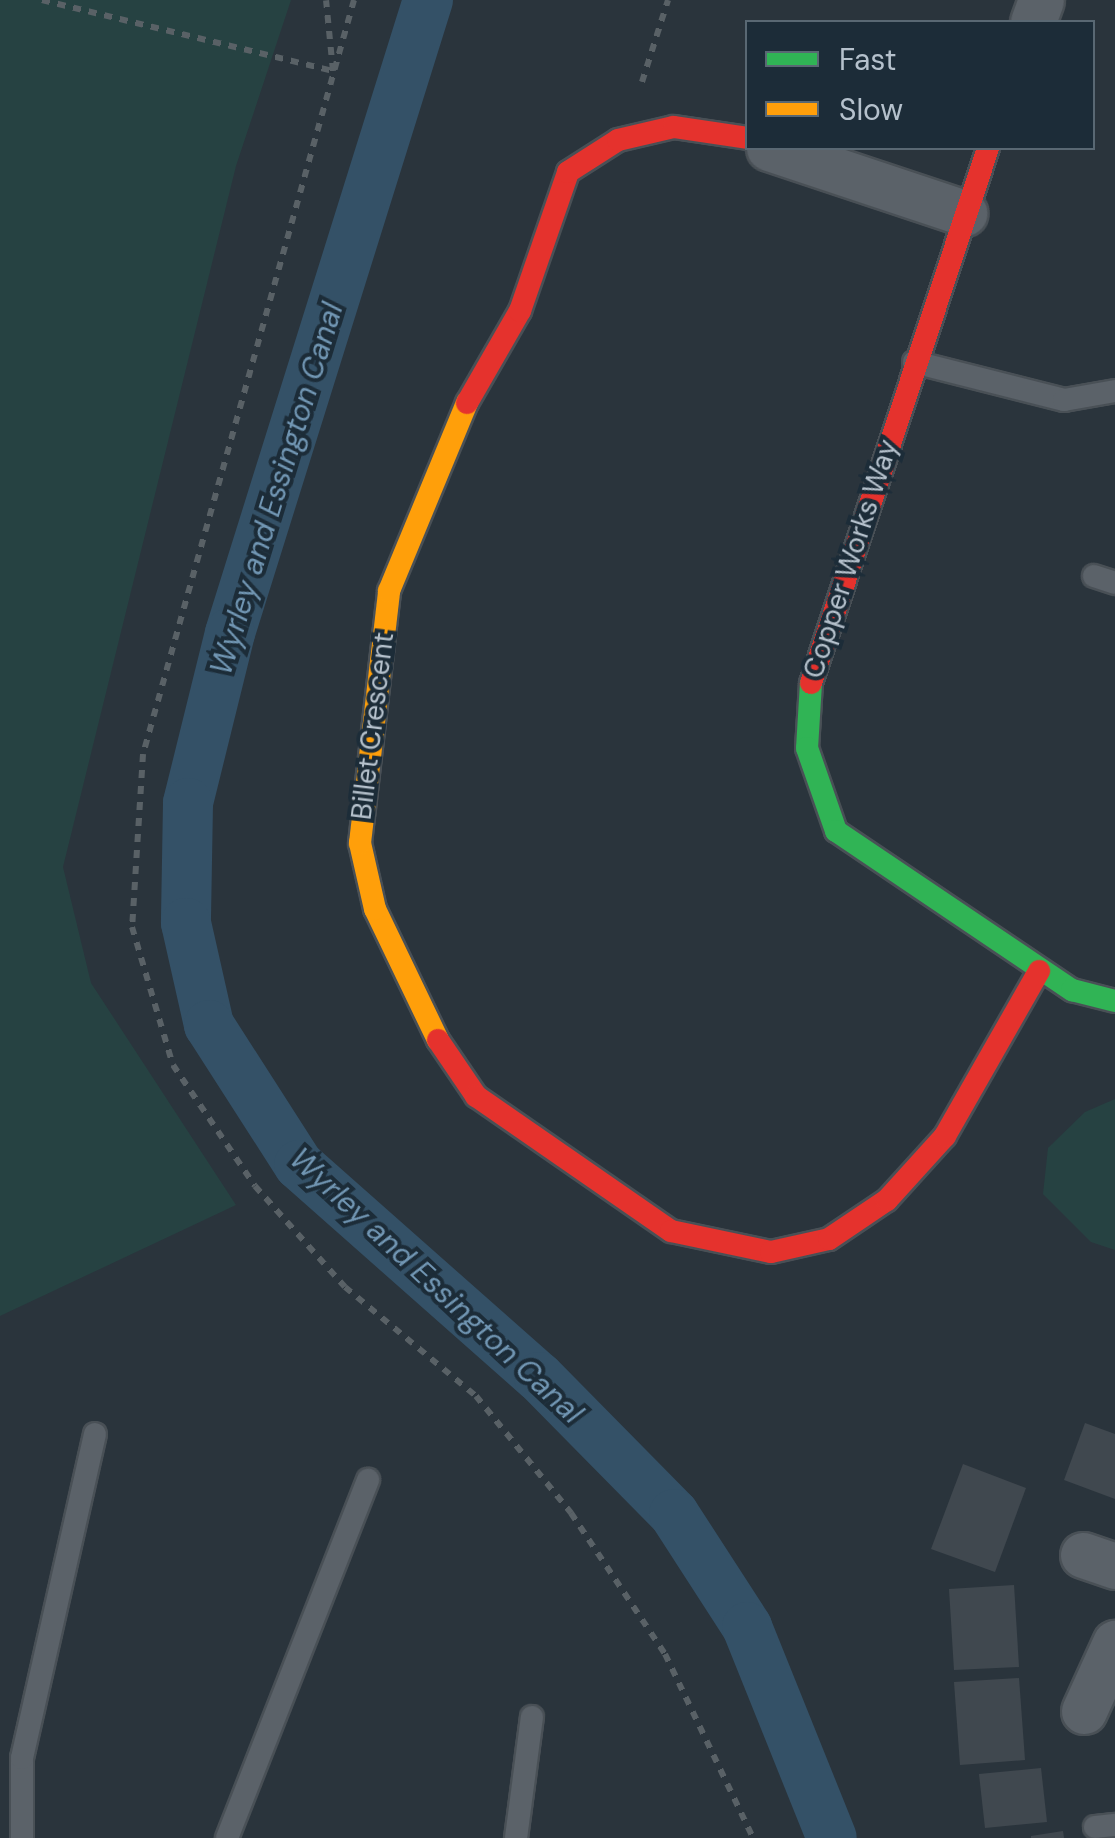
<!DOCTYPE html>
<style>
body{margin:0}
#map{position:relative;width:1115px;height:1838px;overflow:hidden;background:#2a343c;font-family:"DM Sans",sans-serif}
div>[style]{position:absolute}
.green>*{inset:0;background:#264242}
.canal>*{height:50px;margin:-25px;padding:0 25px;transform-origin:25px;border-radius:25px;background:#345167}
.building>*{inset:0;background:#40484f}
.path>*{height:6px;margin-top:-3px;transform-origin:0;background:repeating-linear-gradient(90deg,#596166 0 8px,transparent 0 16px)}
.roads{filter:drop-shadow(2px 0 #495056) drop-shadow(-2px 0 #495056) drop-shadow(0 2px #495056) drop-shadow(0 -2px #495056)}
.lane>*{height:22px;margin:-11px;padding:0 11px;transform-origin:11px;border-radius:11px;background:#5b6269}
.street>*{height:45px;margin:-22.5px;padding:0 22.5px;transform-origin:22.5px;border-radius:22.5px;background:#5b6269}
.fast>*{height:22px;margin:-11px;padding:0 11px;transform-origin:11px;border-radius:11px;background:#30b455}
.slow>*{height:22px;margin:-11px;padding:0 11px;transform-origin:11px;border-radius:11px;background:#ff9f0a}
.jam>*{height:22px;margin:-11px;padding:0 11px;transform-origin:11px;border-radius:11px;background:#e5322d}
span{translate:-50% -50%;white-space:nowrap;text-align:center;line-height:1.15;-webkit-text-stroke:8px #1c2c38;paint-order:stroke}
.street-label{font-size:28px;color:#b5c1cc}
.water-label{font-size:30px;color:#7196b3;font-style:italic}
.legend{position:absolute;left:745px;top:20px;width:350px;height:130px;box-sizing:border-box;background:#1c2c38;border:2px solid #596873;margin:0;padding:12px 18px;list-style:none;font-size:30px;color:#b5c1cc}
.legend li{display:flex;align-items:center;gap:20px;height:50px}
.legend b{width:50px;border:2px solid #596873}
</style>
<div id="map">
<div class="green">
<i style="clip-path:polygon(0 0,291px 0,236px 166px,63px 867px,91px 983px,236px 1205px,0 1316px)"></i>
<i style="clip-path:polygon(1115px 1099px,1115px 1250px,1091px 1242px,1043px 1194px,1048px 1148px,1085px 1112px)"></i>
</div>
<div class="canal">
<i style="left:428px;top:0;width:663px;rotate:107.37deg"></i>
<i style="left:230px;top:633px;width:175px;rotate:103.9deg"></i>
<i style="left:188px;top:803px;width:120px;rotate:91deg"></i>
<i style="left:186px;top:923px;width:105px;rotate:77.3deg"></i>
<i style="left:209px;top:1025px;width:166px;rotate:57.3deg"></i>
<i style="left:299px;top:1165px;width:320px;rotate:41.5deg"></i>
<i style="left:539px;top:1377px;width:192px;rotate:45.4deg"></i>
<i style="left:674px;top:1514px;width:135px;rotate:57.1deg"></i>
<i style="left:747px;top:1627px;width:227px;rotate:68.1deg"></i>
</div>
<div class="building">
<i style="clip-path:polygon(1085px 1423px,1115px 1434px,1115px 1499px,1064px 1480px)"></i>
<i style="clip-path:polygon(963px 1464px,1026px 1488px,995px 1572px,931px 1549px)"></i>
<i style="clip-path:polygon(1014px 1585px,1019px 1667px,954px 1670px,949px 1589px)"></i>
<i style="clip-path:polygon(1019px 1678px,1025px 1760px,960px 1765px,954px 1682px)"></i>
<i style="clip-path:polygon(1041px 1768px,1047px 1822px,985px 1828px,979px 1774px)"></i>
<i style="clip-path:polygon(1063px 1831px,1064px 1838px,1031px 1838px,1031px 1836px)"></i>
</div>
<div class="path">
<i style="left:42px;top:0;width:300px;rotate:13.7deg"></i>
<i style="left:333px;top:71px;width:71px;rotate:-95.6deg"></i>
<i style="left:354px;top:0;width:783px;rotate:105.63deg"></i>
<i style="left:143px;top:754px;width:173px;rotate:93.6deg"></i>
<i style="left:132px;top:927px;width:144px;rotate:73.5deg"></i>
<i style="left:173px;top:1065px;width:146px;rotate:55.9deg"></i>
<i style="left:255px;top:1186px;width:135px;rotate:48.3deg"></i>
<i style="left:345px;top:1287px;width:170px;rotate:39.8deg"></i>
<i style="left:476px;top:1396px;width:151px;rotate:50.9deg"></i>
<i style="left:571px;top:1513px;width:169px;rotate:56.3deg"></i>
<i style="left:665px;top:1654px;width:204px;rotate:64.4deg"></i>
<i style="left:642px;top:82px;width:86px;rotate:-72.4deg"></i>
</div>
<div class="roads">
<div class="lane">
<i style="left:914px;top:362px;width:155px;rotate:14.2deg"></i>
<i style="left:1064px;top:400px;width:52px;rotate:-10deg"></i>
<i style="left:1094px;top:576px;width:22px;rotate:18deg"></i>
<i style="left:1095px;top:1827px;width:20px;rotate:-6deg"></i>
<i style="left:22px;top:1838px;width:80px;rotate:-90deg"></i>
<i style="left:22px;top:1758px;width:332px;rotate:-77.3deg"></i>
<i style="left:227px;top:1838px;width:385px;rotate:-68.5deg"></i>
<i style="left:516px;top:1838px;width:122px;rotate:-82.5deg"></i>
</div>
<div class="street">
<i style="left:1033px;top:22px;width:23px;rotate:-70deg"></i>
<i style="left:769px;top:148px;width:206px;rotate:18.4deg"></i>
<i style="left:1083px;top:1555px;width:34px;rotate:19deg"></i>
<i style="left:1084px;top:1711px;width:75px;rotate:-65.5deg"></i>
</div>
<div class="fast">
<i style="left:811px;top:683px;width:65px;rotate:93.5deg"></i>
<i style="left:807px;top:748px;width:88px;rotate:70.7deg"></i>
<i style="left:836px;top:831px;width:285px;rotate:34deg"></i>
<i style="left:1072px;top:990px;width:44px;rotate:14.3deg"></i>
</div>
<div class="slow">
<i style="left:438px;top:1040px;width:145px;rotate:-115.7deg"></i>
<i style="left:375px;top:909px;width:68px;rotate:-102.8deg"></i>
<i style="left:360px;top:843px;width:254px;rotate:-83.4deg"></i>
<i style="left:389px;top:591px;width:204px;rotate:-67.5deg"></i>
</div>
<div class="jam">
<i style="left:467px;top:403px;width:106px;rotate:-60.1deg"></i>
<i style="left:520px;top:311px;width:147px;rotate:-70.9deg"></i>
<i style="left:568px;top:172px;width:59px;rotate:-32.6deg"></i>
<i style="left:618px;top:140px;width:57px;rotate:-13.1deg"></i>
<i style="left:674px;top:127px;width:75px;rotate:8.5deg"></i>
<i style="left:811px;top:683px;width:564px;rotate:-71.69deg"></i>
<i style="left:438px;top:1040px;width:68px;rotate:55.8deg"></i>
<i style="left:476px;top:1096px;width:237px;rotate:34.7deg"></i>
<i style="left:671px;top:1231px;width:102px;rotate:11.9deg"></i>
<i style="left:771px;top:1252px;width:59px;rotate:-12.6deg"></i>
<i style="left:829px;top:1239px;width:70px;rotate:-33.9deg"></i>
<i style="left:887px;top:1200px;width:86px;rotate:-47.8deg"></i>
<i style="left:945px;top:1136px;width:190px;rotate:-60.3deg"></i>
</div>
</div>
<div class="street-label">
<span style="left:851px;top:559px;rotate:-72deg">Copper Works Way</span>
<span style="left:373px;top:726px;rotate:-83deg">Billet Crescent</span>
</div>
<div class="water-label">
<span style="left:277px;top:489px;rotate:-73deg">Wyrley and Essington Canal</span>
<span style="left:436px;top:1286px;rotate:43deg">Wyrley and Essington Canal</span>
</div>
<ul class="legend">
<li><b style="height:12px;background:#30b455"></b>Fast</li>
<li><b style="height:12px;background:#ff9f0a"></b>Slow</li>
</ul>
</div>
